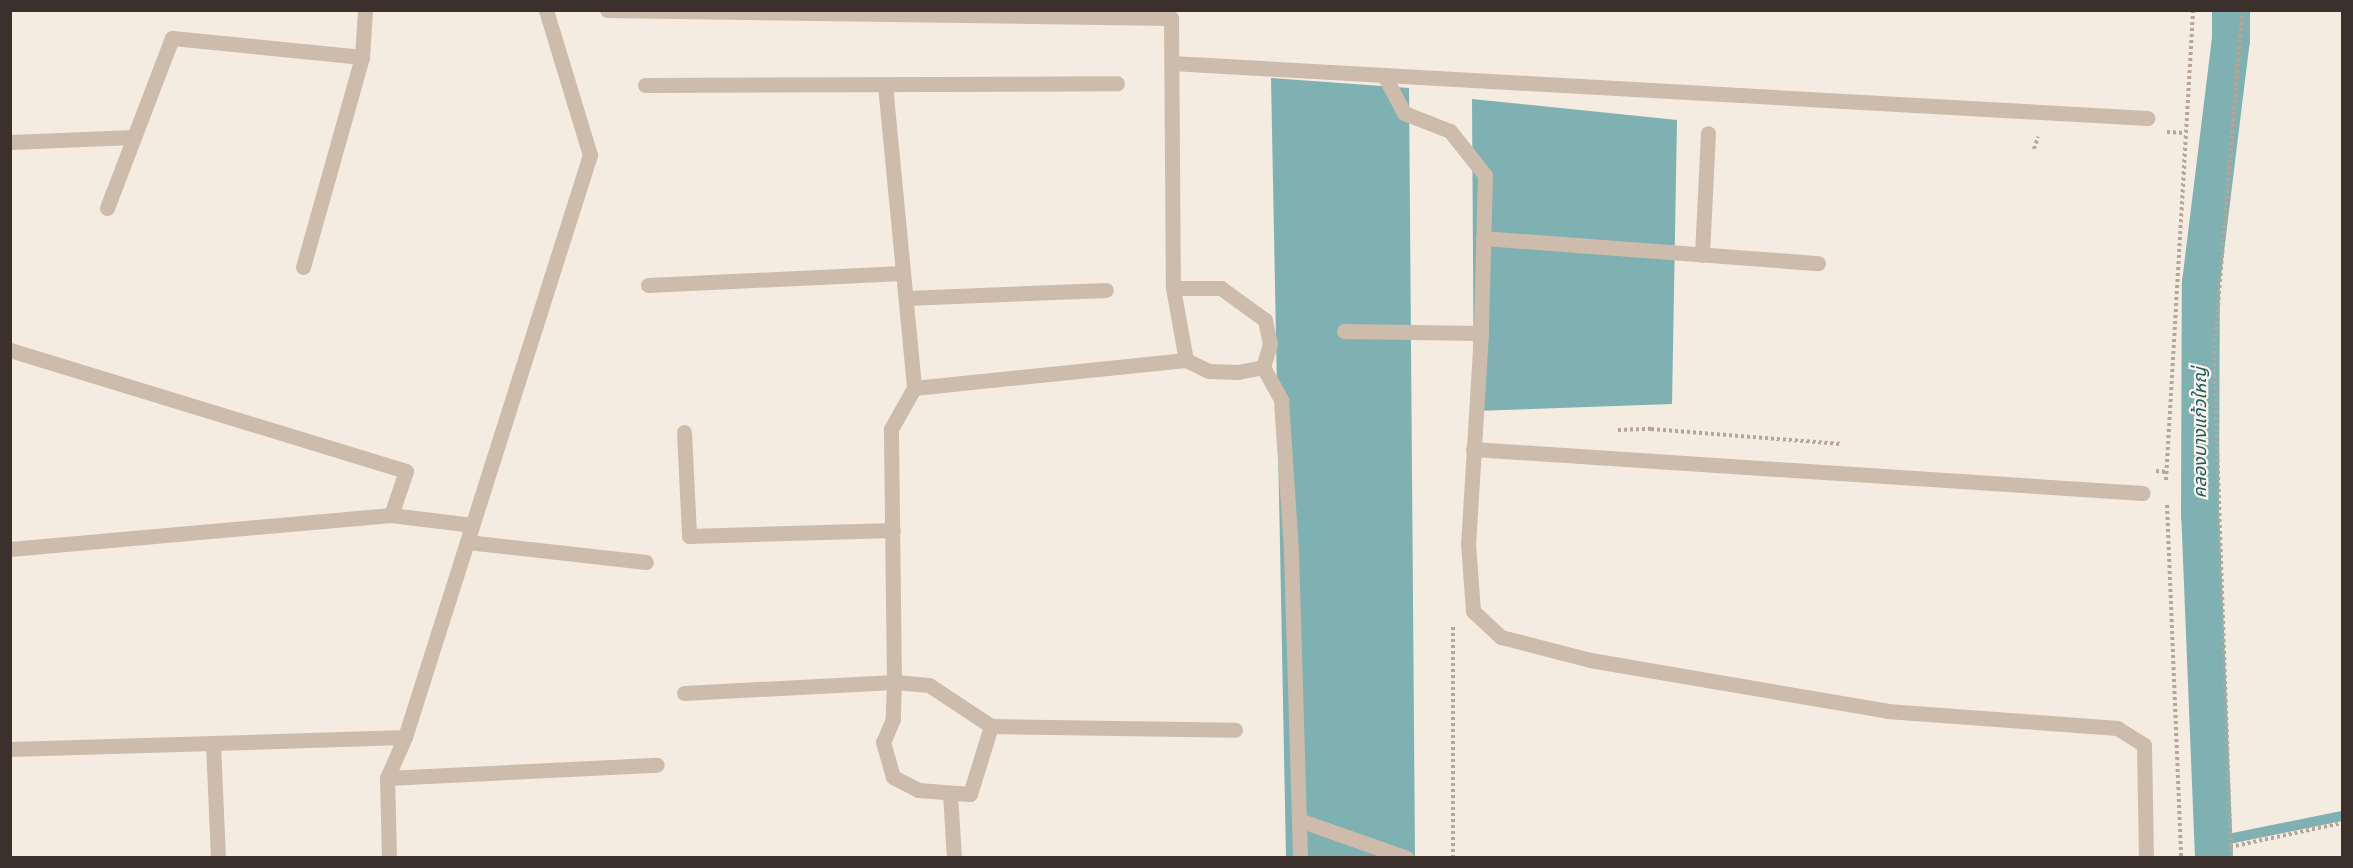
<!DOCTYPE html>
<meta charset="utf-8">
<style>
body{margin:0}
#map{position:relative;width:2353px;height:868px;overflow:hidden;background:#f4ebe1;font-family:Figtree,"Noto Sans Thai",sans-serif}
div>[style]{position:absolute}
.water>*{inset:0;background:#7fb0b2}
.stream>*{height:10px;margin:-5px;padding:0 5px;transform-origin:5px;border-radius:5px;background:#7fb0b2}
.canal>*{height:38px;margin:-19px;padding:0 19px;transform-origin:19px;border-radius:19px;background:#7fb0b2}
.path>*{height:4px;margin-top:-2px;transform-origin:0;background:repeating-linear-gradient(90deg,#b9a596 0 3px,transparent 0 6px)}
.street>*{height:15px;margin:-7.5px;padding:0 7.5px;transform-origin:7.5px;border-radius:7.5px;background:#cdbbac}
span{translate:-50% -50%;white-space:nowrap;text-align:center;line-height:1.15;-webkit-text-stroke:4.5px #fbf5ee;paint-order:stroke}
.water-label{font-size:18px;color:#1f5a5e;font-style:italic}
.frame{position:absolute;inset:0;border:12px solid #3b302b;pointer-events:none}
</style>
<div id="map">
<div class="water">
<i style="clip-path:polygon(1271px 78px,1409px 88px,1415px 857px,1286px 857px)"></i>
<i style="clip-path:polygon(1472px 99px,1677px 120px,1672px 404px,1474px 411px)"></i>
</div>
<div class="stream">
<i style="left:2214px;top:842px;width:131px;rotate:-11.5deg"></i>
</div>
<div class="canal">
<i style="left:2214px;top:858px;width:343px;rotate:-92.3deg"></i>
<i style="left:2200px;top:515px;width:232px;rotate:-89.8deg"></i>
<i style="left:2201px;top:283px;width:245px;rotate:-83deg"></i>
<i style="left:2231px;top:40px;width:30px;rotate:-90deg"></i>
</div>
<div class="path">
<i style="left:2167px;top:132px;width:18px;rotate:3deg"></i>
<i style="left:2034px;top:149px;width:13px;rotate:-72deg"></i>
<i style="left:1618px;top:430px;width:33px;rotate:-2deg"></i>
<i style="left:1651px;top:429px;width:191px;rotate:4.5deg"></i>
<i style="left:2156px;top:471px;width:11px;rotate:5deg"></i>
<i style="left:2166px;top:480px;width:471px;rotate:-86.7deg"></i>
<i style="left:2167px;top:505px;width:353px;rotate:87.7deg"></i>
<i style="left:1453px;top:627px;width:231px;rotate:90deg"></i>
<i style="left:2230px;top:847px;width:115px;rotate:-12.1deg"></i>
<i style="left:2231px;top:858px;width:504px;rotate:-91.93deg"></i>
<i style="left:2214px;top:354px;width:345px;rotate:-85.3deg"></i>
</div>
<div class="street">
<i style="left:607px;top:10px;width:564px;rotate:0.81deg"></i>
<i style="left:1171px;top:18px;width:270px;rotate:89.6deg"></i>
<i style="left:1173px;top:288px;width:73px;rotate:79.8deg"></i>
<i style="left:1186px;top:360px;width:25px;rotate:26deg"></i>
<i style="left:1209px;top:371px;width:29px;rotate:2deg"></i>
<i style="left:1238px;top:372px;width:25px;rotate:-11deg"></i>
<i style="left:1263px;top:367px;width:24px;rotate:-73deg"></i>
<i style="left:1270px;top:344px;width:25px;rotate:-102deg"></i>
<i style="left:1265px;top:320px;width:54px;rotate:-144deg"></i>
<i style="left:1221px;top:288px;width:48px;rotate:180deg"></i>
<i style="left:1172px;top:63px;width:977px;rotate:3.23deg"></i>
<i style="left:1384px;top:75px;width:43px;rotate:62.2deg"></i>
<i style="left:1404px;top:113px;width:49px;rotate:21.4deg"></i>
<i style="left:1450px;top:131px;width:56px;rotate:51.5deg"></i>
<i style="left:1485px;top:175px;width:158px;rotate:91.5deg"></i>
<i style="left:1481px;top:333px;width:210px;rotate:93.5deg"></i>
<i style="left:1468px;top:543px;width:68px;rotate:85.8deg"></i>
<i style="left:1473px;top:611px;width:38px;rotate:43deg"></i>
<i style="left:1501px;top:637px;width:92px;rotate:14.5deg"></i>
<i style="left:1590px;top:660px;width:301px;rotate:9.7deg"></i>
<i style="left:1887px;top:711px;width:231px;rotate:4.2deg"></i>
<i style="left:2117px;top:728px;width:32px;rotate:32deg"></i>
<i style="left:2144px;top:745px;width:113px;rotate:89deg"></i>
<i style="left:645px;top:85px;width:472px;rotate:-0.2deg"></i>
<i style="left:885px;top:85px;width:304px;rotate:84.5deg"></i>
<i style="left:10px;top:142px;width:124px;rotate:-2.3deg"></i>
<i style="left:107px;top:208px;width:182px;rotate:-69.1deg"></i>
<i style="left:172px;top:38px;width:191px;rotate:5.7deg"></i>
<i style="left:1483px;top:238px;width:336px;rotate:4.3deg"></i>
<i style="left:1702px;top:255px;width:122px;rotate:-87.2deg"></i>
<i style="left:303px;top:267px;width:218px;rotate:-74.3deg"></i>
<i style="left:362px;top:57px;width:47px;rotate:-86.3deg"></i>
<i style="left:648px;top:285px;width:255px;rotate:-2.7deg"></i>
<i style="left:906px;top:298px;width:200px;rotate:-2.3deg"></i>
<i style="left:1344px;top:331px;width:137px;rotate:0.8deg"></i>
<i style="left:10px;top:350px;width:414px;rotate:17deg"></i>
<i style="left:406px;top:471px;width:46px;rotate:108.8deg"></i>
<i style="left:1263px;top:367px;width:38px;rotate:61deg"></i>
<i style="left:1281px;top:400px;width:152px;rotate:86.2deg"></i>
<i style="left:1291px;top:552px;width:306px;rotate:88.3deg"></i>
<i style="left:684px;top:432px;width:104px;rotate:87.2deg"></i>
<i style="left:689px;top:536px;width:204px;rotate:-1.7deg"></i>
<i style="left:1473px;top:449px;width:671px;rotate:3.76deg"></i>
<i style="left:467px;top:542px;width:180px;rotate:6.4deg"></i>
<i style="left:10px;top:549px;width:383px;rotate:-5.1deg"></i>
<i style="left:391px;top:515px;width:82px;rotate:7deg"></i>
<i style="left:684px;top:693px;width:210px;rotate:-3deg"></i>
<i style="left:894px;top:682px;width:37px;rotate:92deg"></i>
<i style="left:893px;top:719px;width:25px;rotate:113deg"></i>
<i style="left:883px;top:742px;width:36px;rotate:74deg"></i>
<i style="left:893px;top:777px;width:28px;rotate:27deg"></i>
<i style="left:918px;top:790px;width:52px;rotate:4.4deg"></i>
<i style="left:970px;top:794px;width:71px;rotate:-72.8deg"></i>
<i style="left:991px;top:726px;width:74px;rotate:-146.5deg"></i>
<i style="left:929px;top:685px;width:35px;rotate:-175deg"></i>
<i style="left:894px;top:682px;width:253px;rotate:-90.7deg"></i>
<i style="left:891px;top:429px;width:47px;rotate:-60.7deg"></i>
<i style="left:914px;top:388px;width:273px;rotate:-5.9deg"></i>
<i style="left:991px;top:726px;width:244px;rotate:0.9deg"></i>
<i style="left:10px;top:749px;width:203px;rotate:-1.7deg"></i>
<i style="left:387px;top:778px;width:270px;rotate:-2.8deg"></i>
<i style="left:950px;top:793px;width:65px;rotate:86.5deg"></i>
<i style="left:1299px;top:820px;width:114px;rotate:19.4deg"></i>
<i style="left:218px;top:858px;width:115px;rotate:-92.5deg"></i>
<i style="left:213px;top:743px;width:192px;rotate:-1.8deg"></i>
<i style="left:389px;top:858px;width:80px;rotate:-91.4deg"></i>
<i style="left:387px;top:778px;width:45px;rotate:-66.3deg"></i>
<i style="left:405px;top:737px;width:611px;rotate:-72.37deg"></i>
<i style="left:590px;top:155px;width:152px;rotate:-106.9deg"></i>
</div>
<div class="water-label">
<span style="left:2200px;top:433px;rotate:-90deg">คลองบางแก้วใหญ่</span>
</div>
<div class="frame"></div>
</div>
